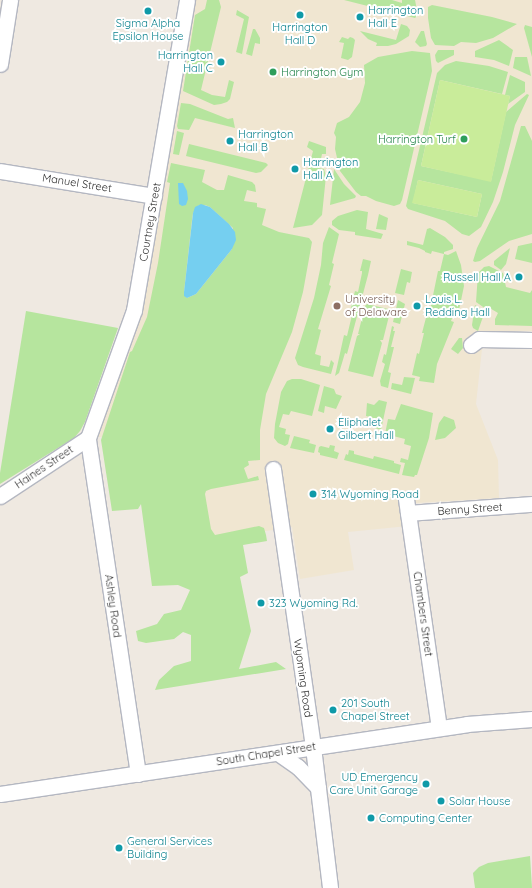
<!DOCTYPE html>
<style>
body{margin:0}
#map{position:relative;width:532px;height:888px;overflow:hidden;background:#efe9e1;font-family:Quicksand,sans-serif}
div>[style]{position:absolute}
.education>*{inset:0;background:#f0e6d1}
.green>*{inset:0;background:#b6e59e}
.pitch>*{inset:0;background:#c9ec9a}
.water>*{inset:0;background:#75cff0}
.roads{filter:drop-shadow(1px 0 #b4b7c1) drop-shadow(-1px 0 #b4b7c1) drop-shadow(0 1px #b4b7c1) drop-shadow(0 -1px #b4b7c1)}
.minor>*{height:15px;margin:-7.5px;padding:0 7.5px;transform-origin:7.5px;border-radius:7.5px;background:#fff}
.dots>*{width:11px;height:11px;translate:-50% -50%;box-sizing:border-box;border:2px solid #fff;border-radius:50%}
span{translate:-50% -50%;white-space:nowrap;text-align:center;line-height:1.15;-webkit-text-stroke:4px #fff;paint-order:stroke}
.culture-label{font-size:11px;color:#0d838f}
.left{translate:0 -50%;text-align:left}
.right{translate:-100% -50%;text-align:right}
.leisure-label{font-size:11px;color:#27864d}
.street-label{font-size:11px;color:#2e2e2e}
.education-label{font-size:11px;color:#785e54}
</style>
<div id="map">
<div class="education">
<i style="clip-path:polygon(193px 0,532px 0,532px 331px,496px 331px,482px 349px,476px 404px,498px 460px,499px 498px,416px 503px,418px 525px,348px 532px,354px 570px,300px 579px,292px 527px,208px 540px,196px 437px,97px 437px,136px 330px,148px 282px)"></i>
</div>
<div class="green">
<i style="clip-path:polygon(207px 0,219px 0,221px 7px,201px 90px,212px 95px,225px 97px,229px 80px,234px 82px,230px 99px,227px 102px,221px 104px,214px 105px,183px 91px,195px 15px,205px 9px)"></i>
<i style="clip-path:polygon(344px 0,392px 0,402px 3px,402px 0,415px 0,418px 15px,415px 18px)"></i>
<i style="clip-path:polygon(432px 5px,492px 17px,517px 24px,493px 38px,476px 43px,461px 42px,454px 46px,435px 45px,431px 38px,428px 18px,428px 7px)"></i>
<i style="clip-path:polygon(237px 10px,249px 17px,242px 54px,236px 52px,244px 19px,236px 15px)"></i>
<i style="clip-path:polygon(401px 24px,407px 26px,410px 30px,409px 36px,396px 44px,388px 46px,376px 46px,377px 43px,368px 39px,360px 31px,396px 40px)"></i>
<i style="clip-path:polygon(525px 25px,532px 27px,532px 57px,524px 28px)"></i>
<i style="clip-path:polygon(253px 29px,255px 29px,260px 38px,260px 44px,255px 43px,252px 56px,246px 54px)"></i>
<i style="clip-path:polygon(421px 31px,424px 31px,427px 44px,426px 46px,420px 47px,415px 42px)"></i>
<i style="clip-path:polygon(342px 37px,348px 39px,350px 37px,353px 38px,355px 40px,352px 57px,348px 60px,341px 58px,344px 43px,339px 42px)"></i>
<i style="clip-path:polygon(499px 40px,513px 50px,509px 66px,494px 60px,475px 57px,475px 51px)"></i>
<i style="clip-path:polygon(438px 50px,454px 50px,454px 55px,438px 63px,436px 61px,435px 55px)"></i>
<i style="clip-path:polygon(412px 51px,430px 53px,432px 71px,402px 200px,400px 204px,394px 206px,376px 201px,366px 196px,361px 196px,356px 192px,340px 171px,335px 149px,336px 137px,334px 133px,337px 123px,349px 117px,360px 102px,365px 83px,364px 65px,378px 57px)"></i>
<i style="clip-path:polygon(515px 57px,527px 57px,531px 76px,513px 68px)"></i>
<i style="clip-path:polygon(evenodd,456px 61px,489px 66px,508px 72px,502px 94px,440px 80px,421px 166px,491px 181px,506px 112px,527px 94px,529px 95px,515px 125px,503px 172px,493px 202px,481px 227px,469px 236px,462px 234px,445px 221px,408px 209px,406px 206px,437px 73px,445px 65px,456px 61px,418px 180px,482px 194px,477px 217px,413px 203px,418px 180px)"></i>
<i style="clip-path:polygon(510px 75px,525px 82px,525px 92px,508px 104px,510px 96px,505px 95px)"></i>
<i style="clip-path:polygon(181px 103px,190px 104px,228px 119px,233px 118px,235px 128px,195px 118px,189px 130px,178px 129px,177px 126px)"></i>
<i style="clip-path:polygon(521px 126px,525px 126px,532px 141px,532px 234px,509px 241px,480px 261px,475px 262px,473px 261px,477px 248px,500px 201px)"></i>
<i style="clip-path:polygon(177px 131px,184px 133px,179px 155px,173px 154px)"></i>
<i style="clip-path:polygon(309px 141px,326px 147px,326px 154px,322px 154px,319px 168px,324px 169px,326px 176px,322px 215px,312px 225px,293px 228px,313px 151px,307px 147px)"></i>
<i style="clip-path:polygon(189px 144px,266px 163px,268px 165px,261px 172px,256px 173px,186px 156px)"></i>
<i style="clip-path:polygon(evenodd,171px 163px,205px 170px,202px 182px,217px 190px,224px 190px,228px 175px,252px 182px,255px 185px,256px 192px,247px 190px,244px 201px,257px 203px,257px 207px,266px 209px,262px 225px,279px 232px,309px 238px,312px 242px,303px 292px,292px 332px,266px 394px,260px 430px,260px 460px,248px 461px,249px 465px,244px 468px,248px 479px,258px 476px,259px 480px,211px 489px,206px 491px,205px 494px,211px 529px,215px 535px,259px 526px,264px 528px,266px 535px,267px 541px,243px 545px,248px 573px,240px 577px,251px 631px,239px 669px,276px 662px,286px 669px,155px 690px,159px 680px,174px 666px,191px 661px,191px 635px,183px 632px,174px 639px,146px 643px,138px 641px,136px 631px,157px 624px,164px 614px,181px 610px,190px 590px,178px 585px,152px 586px,141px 504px,138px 509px,112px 511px,101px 440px,130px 352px,132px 351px,147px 317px,158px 263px,170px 183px,167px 182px,171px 163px,199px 205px,205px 205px,210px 207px,233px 228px,232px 249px,196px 294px,187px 298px,184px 292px,192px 220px,193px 213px,199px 205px)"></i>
<i style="clip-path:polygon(334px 169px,344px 184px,356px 196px,355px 198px,330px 205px)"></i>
<i style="clip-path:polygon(357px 210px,368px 212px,366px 229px,383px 234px,381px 239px,355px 235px,355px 232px,339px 230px,332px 225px,332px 221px,338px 216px)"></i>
<i style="clip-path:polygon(379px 214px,388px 218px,386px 230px,376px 229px)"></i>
<i style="clip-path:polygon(329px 227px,339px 234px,332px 263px,334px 264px,329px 285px,331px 286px,318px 329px,321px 330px,315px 354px,321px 356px,320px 365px,329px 367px,331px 360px,334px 363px,331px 374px,303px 367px,298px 365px,295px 358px,314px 298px,321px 265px,323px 243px)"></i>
<i style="clip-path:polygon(430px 228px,445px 237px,453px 245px,453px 249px,444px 252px,444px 254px,448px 255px,456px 251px,461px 265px,464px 286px,458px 315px,453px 316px,451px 321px,454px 322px,437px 364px,434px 383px,419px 381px,420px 377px,412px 375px,417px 353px,419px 354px,424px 333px,422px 333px,428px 310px,430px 310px,438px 271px,440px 271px,444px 254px,432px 251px,431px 254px,425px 252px,425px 251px,419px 248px,407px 245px,407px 241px,423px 245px,427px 229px)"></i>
<i style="clip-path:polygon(532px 243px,532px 263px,515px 259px,518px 246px)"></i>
<i style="clip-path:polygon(510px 248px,506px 264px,501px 270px,494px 265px,494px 261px)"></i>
<i style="clip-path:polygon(363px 259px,371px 261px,368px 275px,347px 354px,345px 353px,339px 373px,335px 376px,344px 335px,347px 336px,352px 315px,349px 315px,355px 291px,358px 292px,362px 273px,362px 271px,360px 271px)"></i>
<i style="clip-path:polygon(489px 266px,503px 273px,506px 287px,530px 293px,532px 290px,532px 326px,495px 325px,495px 319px,498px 313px,488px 307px,486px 309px,476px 302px,478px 273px,484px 267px)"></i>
<i style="clip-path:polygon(401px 269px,412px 272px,410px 283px,407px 282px,404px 295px,395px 293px)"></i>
<i style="clip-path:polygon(398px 300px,405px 304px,400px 324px,393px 322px)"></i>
<i style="clip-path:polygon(367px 304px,388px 309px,388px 311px,390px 312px,383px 340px,380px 340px,382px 343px,373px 377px,348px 371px,357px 336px,360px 334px,358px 334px,365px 306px)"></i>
<i style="clip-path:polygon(475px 305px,485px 311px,478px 331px,473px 328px,472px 325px)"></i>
<i style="clip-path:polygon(26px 311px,118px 328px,85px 422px,80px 431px,74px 438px,0 484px,0 473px)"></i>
<i style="clip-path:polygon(392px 326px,394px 327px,393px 331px,395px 331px,391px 347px,394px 347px,388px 372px,391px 373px,388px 388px,381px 386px,380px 381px,385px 364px,382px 362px,384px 354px,386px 355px)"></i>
<i style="clip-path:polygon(459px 338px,462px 338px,463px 348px,458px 354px,451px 349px)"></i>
<i style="clip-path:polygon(404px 377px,415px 378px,411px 394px,391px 389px,392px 383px,402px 385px)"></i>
<i style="clip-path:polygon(292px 379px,301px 379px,320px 385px,312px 416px,291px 411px,289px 415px,283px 414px,279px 427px,286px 429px,285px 434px,290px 435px,288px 444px,285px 446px,278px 443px,274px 438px,275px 424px,281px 392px,287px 381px)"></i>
<i style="clip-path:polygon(324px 386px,334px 389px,336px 394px,342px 396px,336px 409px,325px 406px,324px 413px,318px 411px)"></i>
<i style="clip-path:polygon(379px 400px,387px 402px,381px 430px,375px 428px,377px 419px,366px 416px,367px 403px,374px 405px)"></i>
<i style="clip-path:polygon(401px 404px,433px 413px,429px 438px,417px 475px,415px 475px,414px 477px,402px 475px,405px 463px,400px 462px,401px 458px,408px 460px,411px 446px,404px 444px,405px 439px,385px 434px,388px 419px,395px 420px)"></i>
<i style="clip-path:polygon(444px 416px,454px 420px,456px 428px,445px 438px,435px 440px,439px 423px)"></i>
<i style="clip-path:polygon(294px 436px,310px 440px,309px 443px,316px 445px,314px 453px,290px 448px)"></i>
<i style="clip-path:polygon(330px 445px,335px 446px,334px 451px,339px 453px,337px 459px,320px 455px,320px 453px,318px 452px,319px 447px,321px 446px,329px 448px)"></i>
<i style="clip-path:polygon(349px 450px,354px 451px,354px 454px,373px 459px,374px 456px,394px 461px,394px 463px,401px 465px,399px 474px,344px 460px,346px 454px,348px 455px)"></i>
<i style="clip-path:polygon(530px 856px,532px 888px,475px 888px,473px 873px,479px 867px,488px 863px)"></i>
</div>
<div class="pitch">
<i style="clip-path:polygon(440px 80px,510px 96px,491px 182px,421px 166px)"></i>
<i style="clip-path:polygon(418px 180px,482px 194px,477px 217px,412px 203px)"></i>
</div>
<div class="water">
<i style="clip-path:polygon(178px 183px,183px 183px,187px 191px,188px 199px,186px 205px,182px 206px,179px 204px)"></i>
<i style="clip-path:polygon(201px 204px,210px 207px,229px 224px,235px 232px,236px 240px,232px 249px,196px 294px,187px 298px,184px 296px,184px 292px,193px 213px,195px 207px)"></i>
</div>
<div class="roads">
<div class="minor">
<i style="left:0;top:64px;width:65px;rotate:-81.1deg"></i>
<i style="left:0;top:171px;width:156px;rotate:9.2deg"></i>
<i style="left:471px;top:345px;width:10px;rotate:-37deg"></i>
<i style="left:479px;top:339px;width:53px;rotate:1.1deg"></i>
<i style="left:273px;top:469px;width:281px;rotate:81.8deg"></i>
<i style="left:313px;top:747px;width:142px;rotate:83.1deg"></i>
<i style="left:0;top:496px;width:105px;rotate:-33.4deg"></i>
<i style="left:406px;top:499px;width:231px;rotate:81.8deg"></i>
<i style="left:408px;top:513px;width:124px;rotate:-4.2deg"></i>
<i style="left:278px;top:753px;width:24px;rotate:35deg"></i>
<i style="left:298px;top:767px;width:29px;rotate:46deg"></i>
<i style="left:138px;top:774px;width:340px;rotate:-98.5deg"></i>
<i style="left:88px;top:438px;width:136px;rotate:-70.2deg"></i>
<i style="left:134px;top:310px;width:314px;rotate:-80.3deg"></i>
<i style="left:0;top:794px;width:472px;rotate:-8.5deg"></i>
<i style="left:467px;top:724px;width:65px;rotate:-4.4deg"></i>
</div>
</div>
<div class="dots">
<i style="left:148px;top:11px;background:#0f9aa8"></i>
<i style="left:300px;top:15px;background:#0f9aa8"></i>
<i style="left:360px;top:17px;background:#0f9aa8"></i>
<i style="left:221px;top:62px;background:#0f9aa8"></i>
<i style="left:273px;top:72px;background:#2e9e5b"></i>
<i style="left:464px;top:139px;background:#2e9e5b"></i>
<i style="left:230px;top:141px;background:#0f9aa8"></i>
<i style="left:295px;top:169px;background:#0f9aa8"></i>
<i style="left:519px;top:277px;background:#0f9aa8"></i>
<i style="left:337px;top:306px;background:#8d6e63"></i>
<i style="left:417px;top:306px;background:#0f9aa8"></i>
<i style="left:330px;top:429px;background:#0f9aa8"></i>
<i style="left:313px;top:494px;background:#0f9aa8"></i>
<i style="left:261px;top:603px;background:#0f9aa8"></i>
<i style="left:333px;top:710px;background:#0f9aa8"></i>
<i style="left:426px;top:784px;background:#0f9aa8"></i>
<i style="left:441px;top:801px;background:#0f9aa8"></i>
<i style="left:371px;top:818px;background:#0f9aa8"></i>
<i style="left:119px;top:848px;background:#0f9aa8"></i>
</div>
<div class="culture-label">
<span class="left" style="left:368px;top:17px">Harrington<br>Hall E</span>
<span style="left:148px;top:30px">Sigma Alpha<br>Epsilon House</span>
<span style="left:300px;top:34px">Harrington<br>Hall D</span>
<span class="right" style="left:213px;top:62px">Harrington<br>Hall C</span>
<span class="left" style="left:238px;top:141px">Harrington<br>Hall B</span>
<span class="left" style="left:303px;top:169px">Harrington<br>Hall A</span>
<span class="right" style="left:511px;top:277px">Russell Hall A</span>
<span class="left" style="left:425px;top:306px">Louis L.<br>Redding Hall</span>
<span class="left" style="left:338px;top:429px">Eliphalet<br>Gilbert Hall</span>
<span class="left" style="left:321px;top:494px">314 Wyoming Road</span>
<span class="left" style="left:269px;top:603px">323 Wyoming Rd.</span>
<span class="left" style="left:341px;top:710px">201 South<br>Chapel Street</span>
<span class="right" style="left:418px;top:784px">UD Emergency<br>Care Unit Garage</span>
<span class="left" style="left:449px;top:801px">Solar House</span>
<span class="left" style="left:379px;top:818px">Computing Center</span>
<span class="left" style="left:127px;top:848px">General Services<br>Building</span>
</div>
<div class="leisure-label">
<span class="left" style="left:281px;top:72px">Harrington Gym</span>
<span class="right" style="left:456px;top:139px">Harrington Turf</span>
</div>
<div class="street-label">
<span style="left:77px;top:183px;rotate:9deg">Manuel Street</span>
<span style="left:150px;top:222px;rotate:-80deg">Courtney Street</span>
<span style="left:44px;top:467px;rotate:-34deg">Haines Street</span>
<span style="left:470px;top:509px;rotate:-4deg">Benny Street</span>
<span style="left:113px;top:606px;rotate:82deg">Ashley Road</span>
<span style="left:423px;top:614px;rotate:82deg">Chambers Street</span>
<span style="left:303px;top:678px;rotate:82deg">Wyoming Road</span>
<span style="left:266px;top:754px;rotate:-9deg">South Chapel Street</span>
</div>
<div class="education-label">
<span class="left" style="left:345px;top:306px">University<br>of Delaware</span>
</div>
</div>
